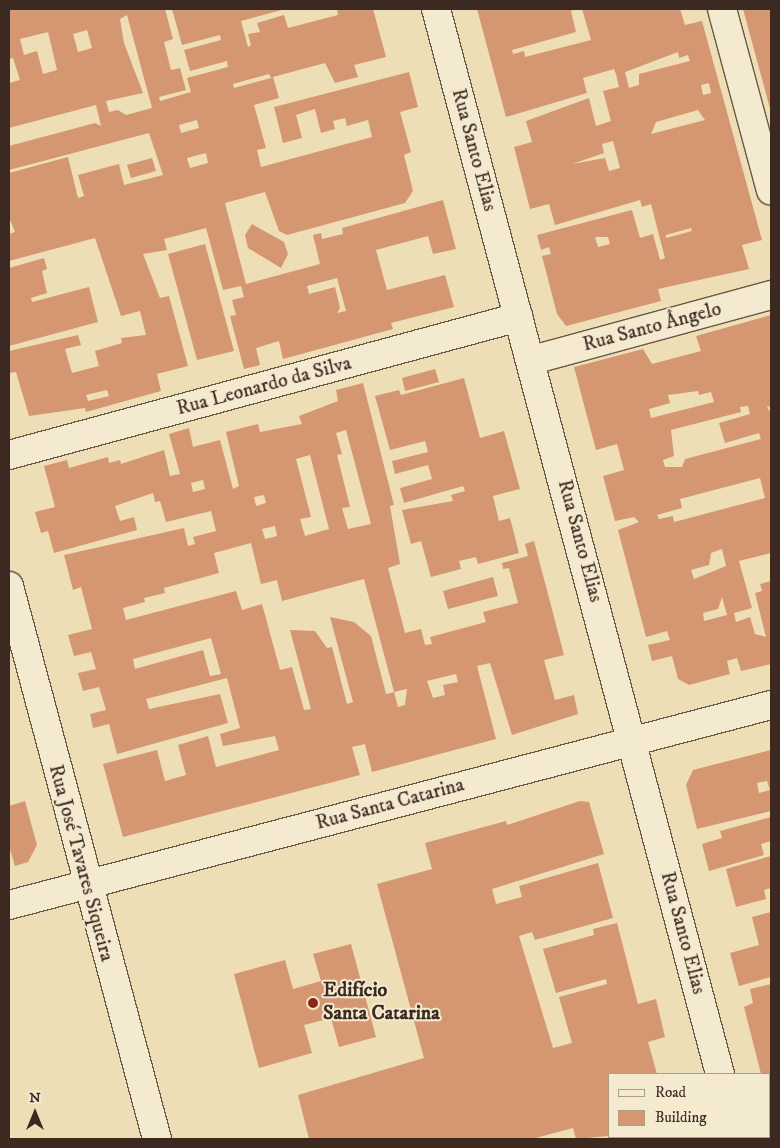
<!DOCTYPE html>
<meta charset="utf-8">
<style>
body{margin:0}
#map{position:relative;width:780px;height:1148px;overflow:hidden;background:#eddeb6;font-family:"IM FELL DW Pica",serif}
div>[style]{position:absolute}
.building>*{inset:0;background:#d49771}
.roads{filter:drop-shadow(1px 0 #685747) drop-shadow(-1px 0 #685747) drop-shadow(0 1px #685747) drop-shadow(0 -1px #685747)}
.street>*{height:28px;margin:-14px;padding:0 14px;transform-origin:14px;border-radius:14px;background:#f3ead0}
.dots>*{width:14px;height:14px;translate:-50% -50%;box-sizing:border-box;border:2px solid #f3ead0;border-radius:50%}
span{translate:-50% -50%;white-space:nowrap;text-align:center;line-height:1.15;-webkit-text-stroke:4px #f3ead0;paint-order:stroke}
.street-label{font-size:20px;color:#3c2a22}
.poi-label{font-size:20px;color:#3c2a22;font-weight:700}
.left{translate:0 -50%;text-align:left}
.frame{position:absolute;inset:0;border:10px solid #3c2a22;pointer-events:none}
.legend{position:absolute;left:608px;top:1073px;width:162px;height:65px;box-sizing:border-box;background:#f3ead0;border:1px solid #aa9d8a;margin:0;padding:6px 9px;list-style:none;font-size:15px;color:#3c2a22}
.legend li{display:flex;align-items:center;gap:10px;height:25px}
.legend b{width:25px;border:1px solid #aa9d8a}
.north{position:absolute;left:10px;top:1088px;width:50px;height:50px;-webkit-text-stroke:4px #f3ead0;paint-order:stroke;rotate:0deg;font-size:14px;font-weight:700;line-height:20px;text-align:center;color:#3c2a22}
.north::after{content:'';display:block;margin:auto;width:18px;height:22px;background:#3c2a22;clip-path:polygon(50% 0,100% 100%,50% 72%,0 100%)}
</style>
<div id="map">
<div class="building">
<i style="clip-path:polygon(evenodd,9px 9px,165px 9px,173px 39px,164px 42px,171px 70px,180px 68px,186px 90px,159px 97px,160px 101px,191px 92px,187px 78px,228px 67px,227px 61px,190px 71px,184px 50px,221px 40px,220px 35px,182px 45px,172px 9px,285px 9px,241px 21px,248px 47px,251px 45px,248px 34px,260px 32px,257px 23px,284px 15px,288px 28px,338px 15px,337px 9px,373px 9px,386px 57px,354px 65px,358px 77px,335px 83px,325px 63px,273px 77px,279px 98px,254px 105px,266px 148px,257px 150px,261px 167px,372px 137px,368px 120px,347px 126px,345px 118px,333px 121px,335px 129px,321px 133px,315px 109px,296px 115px,302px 138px,283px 143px,274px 107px,409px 72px,418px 107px,400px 112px,411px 152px,404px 155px,413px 191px,405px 203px,287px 235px,279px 231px,265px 192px,225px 203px,246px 284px,320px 264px,313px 235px,321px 233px,322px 239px,343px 234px,342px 228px,443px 200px,456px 249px,433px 254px,428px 236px,376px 250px,387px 290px,445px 275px,454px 307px,391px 323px,393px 329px,283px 359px,279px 341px,256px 348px,260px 365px,244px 369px,230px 316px,236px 315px,232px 300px,244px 297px,241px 286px,223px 290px,206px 228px,164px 239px,167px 250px,143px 254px,160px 298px,169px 296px,188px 366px,157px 374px,161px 391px,86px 412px,85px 408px,29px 416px,16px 372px,9px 373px,9px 351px,78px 335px,81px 345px,65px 349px,72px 373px,99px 366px,95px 351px,122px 343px,121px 338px,146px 335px,140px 311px,121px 316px,95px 238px,9px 261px,9px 234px,15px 232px,9px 217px,9px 173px,68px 157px,78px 198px,84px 196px,78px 175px,119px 164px,124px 185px,163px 175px,149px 133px,9px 170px,9px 146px,95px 123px,101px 126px,96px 105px,9px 128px,9px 83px,20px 80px,13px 58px,9px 59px,9px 9px,127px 15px,152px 108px,126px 115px,118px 110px,109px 112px,106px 101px,143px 93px,124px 43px,120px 19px,127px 15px,9px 9px,87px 30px,92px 48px,78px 52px,73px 34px,87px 30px,9px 9px,48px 32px,57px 70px,43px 74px,37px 51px,24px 55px,20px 39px,48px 32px,9px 9px,269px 74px,271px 78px,234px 88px,233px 84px,269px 74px,9px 9px,197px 120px,199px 128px,181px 133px,179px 125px,197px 120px,9px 9px,206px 153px,208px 163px,190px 168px,187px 158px,206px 153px,9px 9px,337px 278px,346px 311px,337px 313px,340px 308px,335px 287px,309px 294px,307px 286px,337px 278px,9px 9px,107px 390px,109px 396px,88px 401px,86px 395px,107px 390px)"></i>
<i style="clip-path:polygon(evenodd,477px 9px,575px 9px,571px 11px,576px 32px,512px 50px,513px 54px,524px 51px,525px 57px,591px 40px,582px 9px,680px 9px,685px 25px,702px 21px,762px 240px,742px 245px,749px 269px,658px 289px,661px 301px,566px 326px,557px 314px,542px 256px,551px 254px,549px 247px,541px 250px,537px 235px,632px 210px,640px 238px,653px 234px,660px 260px,665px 258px,651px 204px,642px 207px,640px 200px,555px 225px,549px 204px,530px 209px,514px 147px,532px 142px,526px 121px,589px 98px,596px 126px,611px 121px,603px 91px,619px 87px,616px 74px,614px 69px,583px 78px,587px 93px,506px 117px,477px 9px,678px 52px,679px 58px,688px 55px,690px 61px,639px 74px,639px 85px,629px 88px,625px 72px,678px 52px,477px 9px,709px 83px,711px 93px,703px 95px,701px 85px,709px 83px,477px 9px,698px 110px,705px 120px,651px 134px,656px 122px,698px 110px,477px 9px,613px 141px,620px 168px,609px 171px,605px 158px,572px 164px,604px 153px,602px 144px,613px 141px,477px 9px,691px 228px,692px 231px,666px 238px,666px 235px,691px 228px,477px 9px,595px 237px,608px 237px,610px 244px,598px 247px,595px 237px)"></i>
<i style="clip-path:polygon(743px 9px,771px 9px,771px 112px)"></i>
<i style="clip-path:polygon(152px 158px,156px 171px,131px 178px,127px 165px)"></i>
<i style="clip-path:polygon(252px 224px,284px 242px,288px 254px,281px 268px,248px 248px,245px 235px)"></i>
<i style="clip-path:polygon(205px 244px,234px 351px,197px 360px,168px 254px)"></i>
<i style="clip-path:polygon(44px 258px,47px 269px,42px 271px,47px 293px,31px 298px,32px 302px,89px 287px,98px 322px,9px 346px,9px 268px)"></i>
<i style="clip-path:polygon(evenodd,771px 315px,771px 406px,767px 407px,771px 413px,771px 553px,739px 561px,752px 608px,734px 613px,736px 622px,750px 617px,755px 634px,766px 637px,755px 593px,762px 591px,760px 584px,771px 581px,771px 664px,741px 671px,737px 658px,727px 661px,730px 674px,689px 685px,678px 679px,672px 656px,652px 661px,648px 645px,670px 640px,667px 631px,646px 637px,618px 530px,639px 522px,634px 517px,615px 521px,603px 476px,624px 470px,617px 444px,596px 450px,574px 367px,643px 349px,652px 364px,701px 351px,696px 336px,771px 315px,698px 391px,699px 395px,711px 392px,714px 402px,651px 418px,649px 409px,670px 403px,668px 395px,698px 391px,771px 315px,748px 406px,750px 414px,719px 423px,725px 443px,759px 433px,761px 439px,685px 459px,682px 467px,665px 467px,663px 460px,674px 456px,671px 430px,741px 412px,740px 407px,748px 406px,771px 315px,760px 478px,765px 498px,674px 522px,673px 516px,659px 519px,657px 515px,682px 508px,680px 499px,760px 478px,771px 315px,722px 549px,726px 566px,694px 579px,691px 570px,709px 565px,711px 553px,722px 549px,771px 315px,722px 597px,727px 615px,704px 621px,703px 613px,718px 609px,722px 597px)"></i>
<i style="clip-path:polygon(435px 369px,439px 382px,405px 391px,402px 378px)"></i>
<i style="clip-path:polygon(464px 378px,480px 438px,504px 431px,520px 489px,493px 496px,499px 521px,510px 518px,519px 553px,478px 564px,476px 557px,459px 561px,461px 569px,431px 577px,421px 541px,411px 544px,402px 510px,453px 501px,451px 495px,465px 491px,463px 486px,404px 503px,400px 488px,432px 479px,428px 465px,395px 474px,392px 461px,428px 452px,425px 441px,390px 450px,375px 396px,399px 390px,401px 395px)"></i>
<i style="clip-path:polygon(evenodd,363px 383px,394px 505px,390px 506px,400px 564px,388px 568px,405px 633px,421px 629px,425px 645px,432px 644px,430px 637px,486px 622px,483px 612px,518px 603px,509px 568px,503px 569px,502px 563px,528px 556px,525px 544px,534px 541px,564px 655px,544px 660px,555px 700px,574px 695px,578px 714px,512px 735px,490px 663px,477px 666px,496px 739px,372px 772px,365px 744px,352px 747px,360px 775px,123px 837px,103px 764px,157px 750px,165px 781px,186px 775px,178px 745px,208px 736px,216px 767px,279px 750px,275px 736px,223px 746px,220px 734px,240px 728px,227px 678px,146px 699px,149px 709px,220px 694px,228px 723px,117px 754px,109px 724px,93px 728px,90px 714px,106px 710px,99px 687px,83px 691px,78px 673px,96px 669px,91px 652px,74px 656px,68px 635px,92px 629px,81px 587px,73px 590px,64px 555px,184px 528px,188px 546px,195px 544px,193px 537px,216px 531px,211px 511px,166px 522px,160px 501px,155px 502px,153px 493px,115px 506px,120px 521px,134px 517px,137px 530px,54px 553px,48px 531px,41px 533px,35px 512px,55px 507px,44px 466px,67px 460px,69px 468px,108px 457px,109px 463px,120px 460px,121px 464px,164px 450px,170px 476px,180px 474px,169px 434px,189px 428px,193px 447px,220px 440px,233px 489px,239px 486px,226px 432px,258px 424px,260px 432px,302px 424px,299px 416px,338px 401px,336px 390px,363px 383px,346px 430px,371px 524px,348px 529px,342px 508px,350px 507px,337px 455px,342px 454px,336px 433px,346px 430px,363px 383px,310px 455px,329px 529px,305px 536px,300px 519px,311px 517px,296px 459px,310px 455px,363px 383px,203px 480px,205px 489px,193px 492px,191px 483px,203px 480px,363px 383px,264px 495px,266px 503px,256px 506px,254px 497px,264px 495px,363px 383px,275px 526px,277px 536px,265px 539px,262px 529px,275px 526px,363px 383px,251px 543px,261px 584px,277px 580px,282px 601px,364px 579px,394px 692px,386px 694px,371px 636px,354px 622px,330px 617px,353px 702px,347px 704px,332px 647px,327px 648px,315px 631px,290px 630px,311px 709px,304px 710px,292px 667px,280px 670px,262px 604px,242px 610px,236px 591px,126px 620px,123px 608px,145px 602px,144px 598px,165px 593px,164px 588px,219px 573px,214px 553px,251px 543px,363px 383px,211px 638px,221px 674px,210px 676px,203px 650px,135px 669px,133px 659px,211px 638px,363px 383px,456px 674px,458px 682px,443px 685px,445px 695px,433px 698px,427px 681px,456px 674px,363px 383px,407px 689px,405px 705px,398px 707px,394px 692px,407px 689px)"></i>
<i style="clip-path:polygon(493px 577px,498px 596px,448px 609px,443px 591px)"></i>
<i style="clip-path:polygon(evenodd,771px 750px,771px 811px,697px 829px,686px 785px,693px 770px,771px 750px,767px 781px,770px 790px,759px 793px,757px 783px,767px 781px)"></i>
<i style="clip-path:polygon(25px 801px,37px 845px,28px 862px,15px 866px,9px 846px,9px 806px)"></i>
<i style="clip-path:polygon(580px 801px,589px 802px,604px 854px,492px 889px,496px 904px,522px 897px,519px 886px,598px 863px,613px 918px,535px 940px,532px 932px,519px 936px,553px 1048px,572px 1043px,559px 997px,607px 984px,606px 979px,556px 993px,543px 949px,594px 935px,593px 929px,617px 923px,638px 1004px,656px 999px,665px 1037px,648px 1042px,657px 1074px,609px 1074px,609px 1136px,576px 1139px,573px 1128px,532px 1139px,309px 1139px,298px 1095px,424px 1058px,377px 884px,432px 869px,425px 843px,506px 821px,507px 825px)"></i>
<i style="clip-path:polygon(771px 817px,771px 841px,761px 844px,764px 855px,709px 871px,702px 844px,722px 838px,720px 831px)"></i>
<i style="clip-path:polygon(771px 856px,771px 888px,764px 890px,766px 899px,736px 907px,726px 869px)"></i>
<i style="clip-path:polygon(771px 912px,771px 977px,739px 986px,730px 953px,759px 945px,752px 917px)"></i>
<i style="clip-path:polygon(351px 944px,376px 1037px,339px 1047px,331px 1018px,304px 1025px,312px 1053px,259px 1068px,234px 974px,285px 960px,293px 989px,321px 981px,313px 954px)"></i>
<i style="clip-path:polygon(771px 984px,771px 1097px,769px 1098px,769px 1074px,761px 1074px,744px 1007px,753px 1003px,750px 989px)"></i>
<i style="clip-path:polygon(641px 1137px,667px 1137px,667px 1138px,641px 1139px)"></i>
</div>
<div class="roads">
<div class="street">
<i style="left:436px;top:9px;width:1102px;rotate:75.07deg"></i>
<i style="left:722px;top:9px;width:188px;rotate:74.9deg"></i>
<i style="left:532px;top:360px;width:248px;rotate:-15.2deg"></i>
<i style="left:9px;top:455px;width:528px;rotate:-15.14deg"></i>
<i style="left:9px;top:586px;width:572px;rotate:75.02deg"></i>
<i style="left:9px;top:905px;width:788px;rotate:-14.71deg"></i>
<i style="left:736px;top:1137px;width:2px;rotate:90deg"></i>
</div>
</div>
<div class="dots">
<i style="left:313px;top:1003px;background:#8f2418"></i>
</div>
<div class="street-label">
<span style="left:474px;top:150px;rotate:75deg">Rua Santo Elias</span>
<span style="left:652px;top:327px;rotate:-15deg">Rua Santo Ângelo</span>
<span style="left:264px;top:386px;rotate:-15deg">Rua Leonardo da Silva</span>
<span style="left:580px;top:541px;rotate:75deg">Rua Santo Elias</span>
<span style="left:390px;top:804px;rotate:-15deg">Rua Santa Catarina</span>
<span style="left:81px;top:863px;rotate:75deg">Rua José Tavares Siqueira</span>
<span style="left:683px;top:933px;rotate:75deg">Rua Santo Elias</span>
</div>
<div class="poi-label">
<span class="left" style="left:323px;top:1002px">Edifício<br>Santa Catarina</span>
</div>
<div class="frame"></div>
<ul class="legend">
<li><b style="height:6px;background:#f3ead0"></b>Road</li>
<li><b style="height:14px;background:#d49771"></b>Building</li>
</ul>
<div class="north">N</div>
</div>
